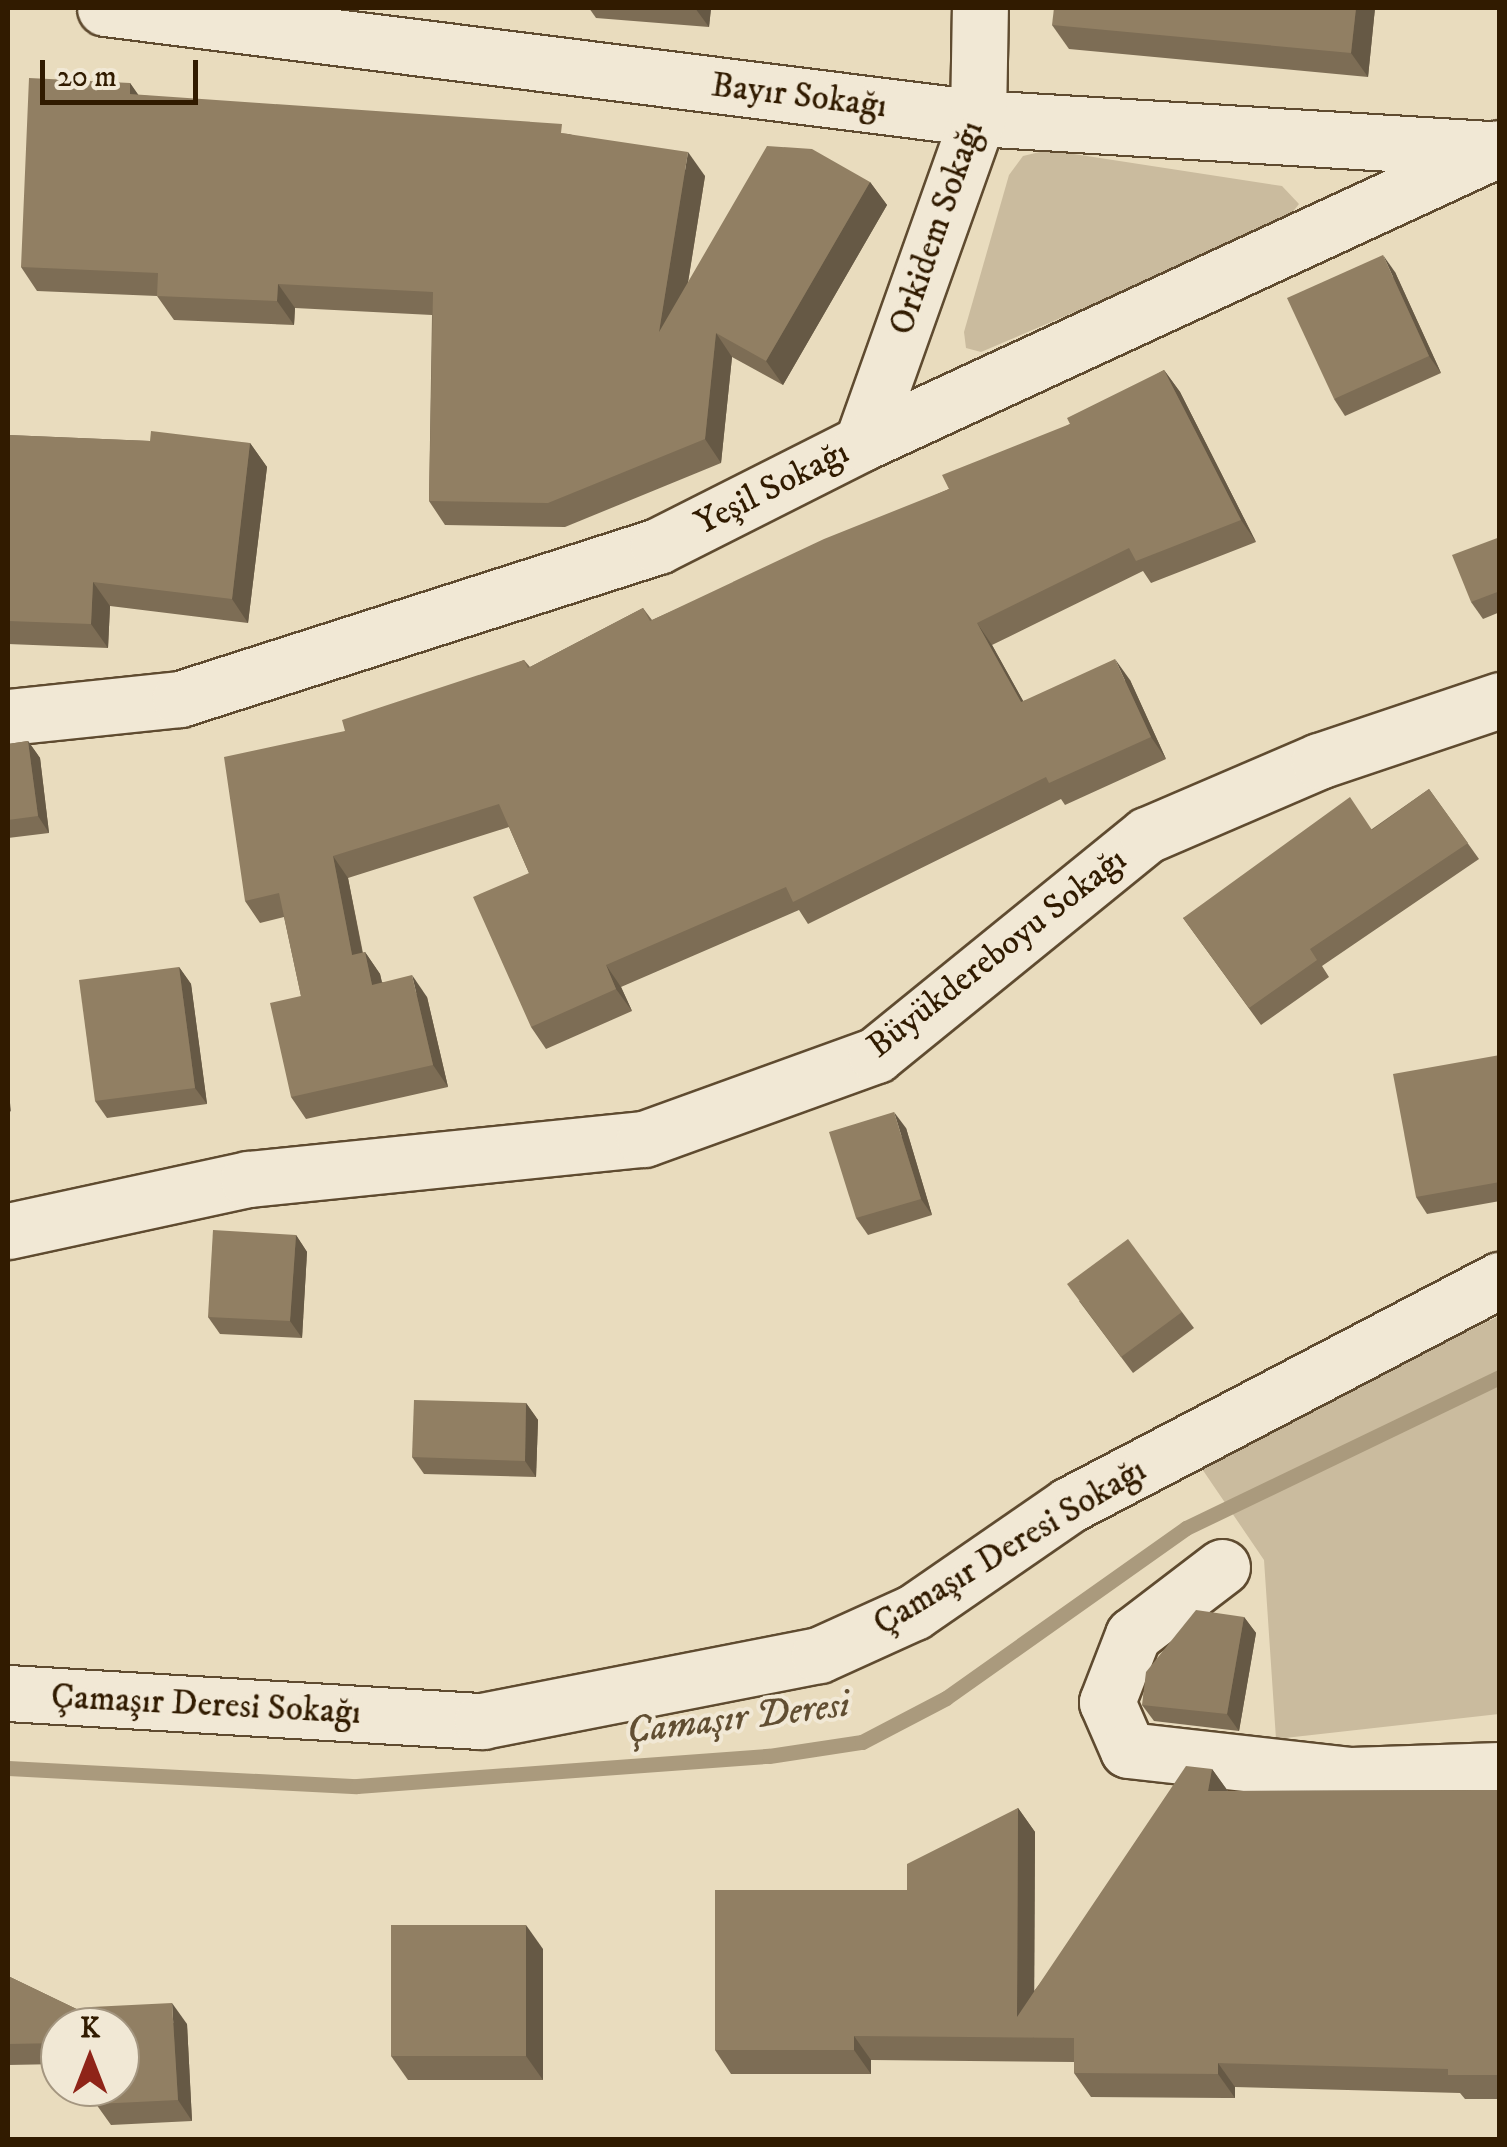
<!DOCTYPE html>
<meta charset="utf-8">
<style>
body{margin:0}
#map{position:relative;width:1507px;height:2147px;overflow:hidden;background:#e9dcbe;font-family:"IM FELL DW Pica",serif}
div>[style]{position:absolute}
.green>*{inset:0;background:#cabb9e}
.stream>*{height:15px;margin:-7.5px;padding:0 7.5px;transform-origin:7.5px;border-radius:7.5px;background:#aa9a7d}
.roads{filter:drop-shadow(2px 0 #5f4b30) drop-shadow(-2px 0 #5f4b30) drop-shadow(0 2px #5f4b30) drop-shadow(0 -2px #5f4b30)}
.minor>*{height:55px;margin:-27.5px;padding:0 27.5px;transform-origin:27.5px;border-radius:27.5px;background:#f1e8d5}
.wall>*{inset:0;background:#7d6d55}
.shaded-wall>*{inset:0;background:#665945}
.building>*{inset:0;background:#917f63}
span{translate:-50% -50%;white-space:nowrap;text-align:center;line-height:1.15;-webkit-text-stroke:8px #f1e8d5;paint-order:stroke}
.street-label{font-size:35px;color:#311b00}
.water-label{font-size:38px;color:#614e32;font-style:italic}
.frame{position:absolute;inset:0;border:10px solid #311b00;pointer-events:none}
.north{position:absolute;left:40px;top:2007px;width:100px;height:100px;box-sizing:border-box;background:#f1e8d5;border:2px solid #a49680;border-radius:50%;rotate:0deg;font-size:28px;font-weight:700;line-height:40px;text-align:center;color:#311b00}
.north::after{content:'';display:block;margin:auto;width:35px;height:45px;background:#8f2418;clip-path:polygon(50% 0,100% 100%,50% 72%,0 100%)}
.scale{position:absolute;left:40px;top:60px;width:158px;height:45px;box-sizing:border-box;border:5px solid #311b00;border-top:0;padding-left:12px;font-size:30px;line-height:35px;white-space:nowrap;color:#311b00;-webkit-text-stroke:8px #f1e8d5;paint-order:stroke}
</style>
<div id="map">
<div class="green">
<i style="clip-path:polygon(1048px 150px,1282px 186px,1299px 204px,1284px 223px,981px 352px,966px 348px,964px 332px,1009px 175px,1023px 156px)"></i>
<i style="clip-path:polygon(1499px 1316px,1499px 1714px,1276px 1739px,1264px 1560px,1198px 1463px)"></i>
</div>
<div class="stream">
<i style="left:8px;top:1768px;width:349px;rotate:3deg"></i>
<i style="left:357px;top:1786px;width:413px;rotate:-4.2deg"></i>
<i style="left:769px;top:1756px;width:94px;rotate:-8.6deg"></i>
<i style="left:862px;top:1742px;width:95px;rotate:-27.6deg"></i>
<i style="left:946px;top:1698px;width:294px;rotate:-35.3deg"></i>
<i style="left:1186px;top:1528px;width:348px;rotate:-25.7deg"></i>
</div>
<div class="roads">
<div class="minor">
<i style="left:105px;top:8px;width:880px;rotate:7.18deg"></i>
<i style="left:978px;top:118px;width:512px;rotate:3.47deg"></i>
<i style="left:862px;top:443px;width:345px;rotate:-70.4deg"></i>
<i style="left:978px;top:118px;width:110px;rotate:-89deg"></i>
<i style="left:8px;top:717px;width:173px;rotate:-6deg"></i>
<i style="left:180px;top:699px;width:502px;rotate:-17.75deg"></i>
<i style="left:658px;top:546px;width:229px;rotate:-26.8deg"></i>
<i style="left:862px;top:443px;width:703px;rotate:-24.81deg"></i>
<i style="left:8px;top:1231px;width:246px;rotate:-12.2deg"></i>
<i style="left:248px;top:1179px;width:398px;rotate:-5.8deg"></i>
<i style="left:644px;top:1139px;width:247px;rotate:-19.9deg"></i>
<i style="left:876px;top:1055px;width:349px;rotate:-39.1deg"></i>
<i style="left:1147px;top:835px;width:187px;rotate:-23.3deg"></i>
<i style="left:1319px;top:761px;width:191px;rotate:-18.6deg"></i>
<i style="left:1222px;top:1567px;width:112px;rotate:142.6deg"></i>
<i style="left:1133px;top:1635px;width:72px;rotate:111.2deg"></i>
<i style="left:1107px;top:1702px;width:52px;rotate:66.4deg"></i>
<i style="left:1128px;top:1750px;width:224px;rotate:6.4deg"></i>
<i style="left:1351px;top:1775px;width:149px;rotate:-1.9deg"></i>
<i style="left:8px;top:1693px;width:475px;rotate:3.4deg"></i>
<i style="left:482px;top:1721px;width:343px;rotate:-11.1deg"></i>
<i style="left:819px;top:1655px;width:104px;rotate:-24.4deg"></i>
<i style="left:914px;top:1612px;width:188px;rotate:-34.6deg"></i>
<i style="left:1069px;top:1505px;width:486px;rotate:-27.6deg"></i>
</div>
</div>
<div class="wall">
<i style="clip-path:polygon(589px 8px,711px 8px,709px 27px,596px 18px)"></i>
<i style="clip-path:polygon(1375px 8px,1368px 77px,1069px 49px,1052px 25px)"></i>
<i style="clip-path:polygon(130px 83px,138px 95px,569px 134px,705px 176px,688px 283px,870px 182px,887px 205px,783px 385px,732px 357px,721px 463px,565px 527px,445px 525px,429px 501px,432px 315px,295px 308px,294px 325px,174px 320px,157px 296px,37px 291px,21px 267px)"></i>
<i style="clip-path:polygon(1395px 272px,1441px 373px,1345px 416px,1334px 399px)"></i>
<i style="clip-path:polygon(1164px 370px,1180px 392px,1256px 542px,1151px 583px,1143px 571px,992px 645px,1023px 701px,1130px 680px,1166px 759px,1065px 805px,1061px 799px,808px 924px,799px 910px,621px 987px,632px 1011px,546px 1049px,531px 1027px,529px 873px,509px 827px,348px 878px,363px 953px,365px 952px,380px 974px,382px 982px,427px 997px,448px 1087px,306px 1119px,291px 1097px,301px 996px,284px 917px,260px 923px,245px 901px,345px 731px,524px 660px,530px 667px,643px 608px,652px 620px,949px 489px,1070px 424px)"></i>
<i style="clip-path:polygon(8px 435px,150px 441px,250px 443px,267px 467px,248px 623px,110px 606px,108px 648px,8px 644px)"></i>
<i style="clip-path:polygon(1500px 537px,1500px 612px,1483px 619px,1471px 602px)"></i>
<i style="clip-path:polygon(28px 741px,40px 758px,49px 833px,8px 838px,8px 744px)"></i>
<i style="clip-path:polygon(1429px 789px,1479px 859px,1322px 966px,1329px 977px,1261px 1025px,1183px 918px,1372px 829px)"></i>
<i style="clip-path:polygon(179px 967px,191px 984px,207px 1104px,107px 1118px,95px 1101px)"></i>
<i style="clip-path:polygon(1500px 1055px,1500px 1201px,1427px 1214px,1416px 1197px)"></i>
<i style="clip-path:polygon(906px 1128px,932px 1215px,868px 1235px,856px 1218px)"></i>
<i style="clip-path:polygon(296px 1235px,307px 1252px,302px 1338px,220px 1334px,208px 1317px)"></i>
<i style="clip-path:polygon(1079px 1301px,1182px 1312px,1194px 1328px,1133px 1373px)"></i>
<i style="clip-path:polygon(526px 1403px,538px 1420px,536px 1477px,424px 1474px,412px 1457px)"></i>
<i style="clip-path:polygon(1244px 1617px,1256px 1633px,1239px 1731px,1154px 1721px,1142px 1705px)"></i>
<i style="clip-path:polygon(1212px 1769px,1228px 1791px,1500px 1790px,1500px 2099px,1465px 2099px,1460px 2093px,1235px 2087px,1235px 2098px,1091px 2097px,1074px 2073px,1074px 2062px,871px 2060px,871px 2074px,731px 2074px,715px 2050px,907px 1890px,1018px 1808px,1035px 1832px,1034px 1991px)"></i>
<i style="clip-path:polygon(543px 1949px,543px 2080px,408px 2080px,391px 2056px)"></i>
<i style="clip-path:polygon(8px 1976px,91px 2016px,187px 2024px,192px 2121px,111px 2125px,96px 2104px,120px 2027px,60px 2027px,60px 2064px,8px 2065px)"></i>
</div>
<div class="shaded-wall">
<i style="clip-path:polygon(695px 8px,711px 8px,709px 27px)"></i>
<i style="clip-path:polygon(1356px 8px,1375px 8px,1368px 77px,1351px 53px)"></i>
<i style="clip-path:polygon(130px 83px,147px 107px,130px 94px)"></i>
<i style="clip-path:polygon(688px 152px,705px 176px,676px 356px,659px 332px)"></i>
<i style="clip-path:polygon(870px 182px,887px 205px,783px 385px,766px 361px)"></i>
<i style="clip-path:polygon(1383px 255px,1395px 272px,1441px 373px,1429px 356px)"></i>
<i style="clip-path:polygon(278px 284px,295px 308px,294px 325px,277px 301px)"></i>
<i style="clip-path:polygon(716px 333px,732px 357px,721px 463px,705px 439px)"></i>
<i style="clip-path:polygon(1164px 370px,1180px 392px,1256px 542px,1241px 520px)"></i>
<i style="clip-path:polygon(250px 443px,267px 467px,248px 623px,232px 599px)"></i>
<i style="clip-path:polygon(93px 582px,110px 606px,108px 648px,91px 624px)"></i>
<i style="clip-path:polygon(977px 623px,992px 645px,1036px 724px,1021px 702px)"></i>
<i style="clip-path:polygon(1115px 659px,1130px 680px,1166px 759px,1151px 737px)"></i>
<i style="clip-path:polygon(28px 741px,40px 758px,49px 833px,38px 816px)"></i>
<i style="clip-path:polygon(333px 856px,348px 878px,367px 977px,352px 955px)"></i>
<i style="clip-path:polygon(365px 952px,380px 974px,387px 1007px,372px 985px)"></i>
<i style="clip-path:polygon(606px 965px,621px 987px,632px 1011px,616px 989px)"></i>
<i style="clip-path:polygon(179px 967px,191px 984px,207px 1104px,195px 1088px)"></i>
<i style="clip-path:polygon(412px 975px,427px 997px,448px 1087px,433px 1065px)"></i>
<i style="clip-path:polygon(8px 1085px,11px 1112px,8px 1108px)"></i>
<i style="clip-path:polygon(894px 1112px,906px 1128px,932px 1215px,921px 1199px)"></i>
<i style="clip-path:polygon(296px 1235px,307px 1252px,302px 1338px,290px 1321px)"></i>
<i style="clip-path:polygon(526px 1403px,538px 1420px,536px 1477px,525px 1461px)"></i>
<i style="clip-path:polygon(1244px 1617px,1256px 1633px,1239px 1731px,1227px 1714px)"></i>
<i style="clip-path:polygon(1212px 1769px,1229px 1793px,1208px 1791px)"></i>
<i style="clip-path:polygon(1018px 1808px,1035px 1832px,1034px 2038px,1017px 2017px)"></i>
<i style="clip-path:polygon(526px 1925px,543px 1949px,543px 2080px,526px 2056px)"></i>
<i style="clip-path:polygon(172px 2003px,187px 2024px,192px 2121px,178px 2100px)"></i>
<i style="clip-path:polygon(854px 2036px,871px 2060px,871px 2074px,854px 2050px)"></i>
<i style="clip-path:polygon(1218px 2063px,1235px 2087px,1235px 2098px,1218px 2074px)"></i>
</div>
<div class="building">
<i style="clip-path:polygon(1054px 8px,1356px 8px,1351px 53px,1052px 25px)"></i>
<i style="clip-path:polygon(29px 78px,130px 83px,130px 94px,562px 124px,561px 133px,688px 152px,659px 332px,767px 146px,812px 149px,870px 182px,766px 361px,716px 333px,705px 439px,548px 503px,429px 501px,433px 292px,278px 284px,277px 301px,157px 296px,158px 273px,21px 267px)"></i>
<i style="clip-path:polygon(1383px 255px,1429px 356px,1334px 399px,1287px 298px)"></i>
<i style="clip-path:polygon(1164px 370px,1241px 520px,1136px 561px,1129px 548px,977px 623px,1021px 702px,1115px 659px,1151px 737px,1049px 783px,1046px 777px,793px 902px,786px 887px,606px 965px,616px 989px,531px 1027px,473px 897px,529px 873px,499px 804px,333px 856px,352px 955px,365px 952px,372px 985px,412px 975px,433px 1065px,291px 1097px,270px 1003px,301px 996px,279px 893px,245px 901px,224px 757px,345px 731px,342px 720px,524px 660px,528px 668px,643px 608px,650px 621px,824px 539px,949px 489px,942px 475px,1070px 424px,1067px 418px)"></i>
<i style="clip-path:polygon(151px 431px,250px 443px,232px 599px,93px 582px,91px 624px,8px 621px,8px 435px,150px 441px)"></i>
<i style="clip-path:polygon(1500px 537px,1500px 591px,1471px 602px,1452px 555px)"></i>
<i style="clip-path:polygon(28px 741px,38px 816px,8px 820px,8px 744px)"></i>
<i style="clip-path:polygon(1429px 789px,1468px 843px,1310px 949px,1317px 960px,1249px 1008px,1183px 918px,1350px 797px,1372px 830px)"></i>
<i style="clip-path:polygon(179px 967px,195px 1088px,95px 1101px,79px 980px)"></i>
<i style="clip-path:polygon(1500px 1055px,1500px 1182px,1416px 1197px,1393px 1074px)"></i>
<i style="clip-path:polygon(894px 1112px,921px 1199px,856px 1218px,829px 1132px)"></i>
<i style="clip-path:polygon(213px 1230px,296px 1235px,290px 1321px,208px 1317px)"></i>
<i style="clip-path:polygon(1128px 1239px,1182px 1312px,1121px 1357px,1067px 1284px)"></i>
<i style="clip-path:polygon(414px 1400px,526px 1403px,525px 1461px,412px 1457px)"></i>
<i style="clip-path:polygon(1196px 1610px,1244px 1617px,1227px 1714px,1142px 1705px,1146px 1672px)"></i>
<i style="clip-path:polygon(1186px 1766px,1212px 1769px,1208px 1791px,1500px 1790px,1500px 2075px,1448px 2075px,1448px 2069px,1218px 2063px,1218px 2074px,1074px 2073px,1074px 2038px,854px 2036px,854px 2050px,715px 2050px,715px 1890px,907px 1890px,907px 1864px,1018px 1808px,1017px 2017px)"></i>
<i style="clip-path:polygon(391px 1925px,526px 1925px,526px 2056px,391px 2056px)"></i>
<i style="clip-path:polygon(8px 1976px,91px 2016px,91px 2007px,172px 2003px,178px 2100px,96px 2104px,95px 2087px,120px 2087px,120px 2027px,60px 2027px,60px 2043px,8px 2044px)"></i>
</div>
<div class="street-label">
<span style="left:799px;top:96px;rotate:7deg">Bayır Sokağı</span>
<span style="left:937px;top:228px;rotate:-71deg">Orkidem Sokağı</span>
<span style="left:772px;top:488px;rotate:-27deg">Yeşil Sokağı</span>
<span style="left:997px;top:953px;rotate:-38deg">Büyükdereboyu Sokağı</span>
<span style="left:1010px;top:1547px;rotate:-31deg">Çamaşır Deresi Sokağı</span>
<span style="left:206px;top:1705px;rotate:3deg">Çamaşır Deresi Sokağı</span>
</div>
<div class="water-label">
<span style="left:738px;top:1719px;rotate:-7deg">Çamaşır Deresi</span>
</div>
<div class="frame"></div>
<div class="north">K</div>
<div class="scale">20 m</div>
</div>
